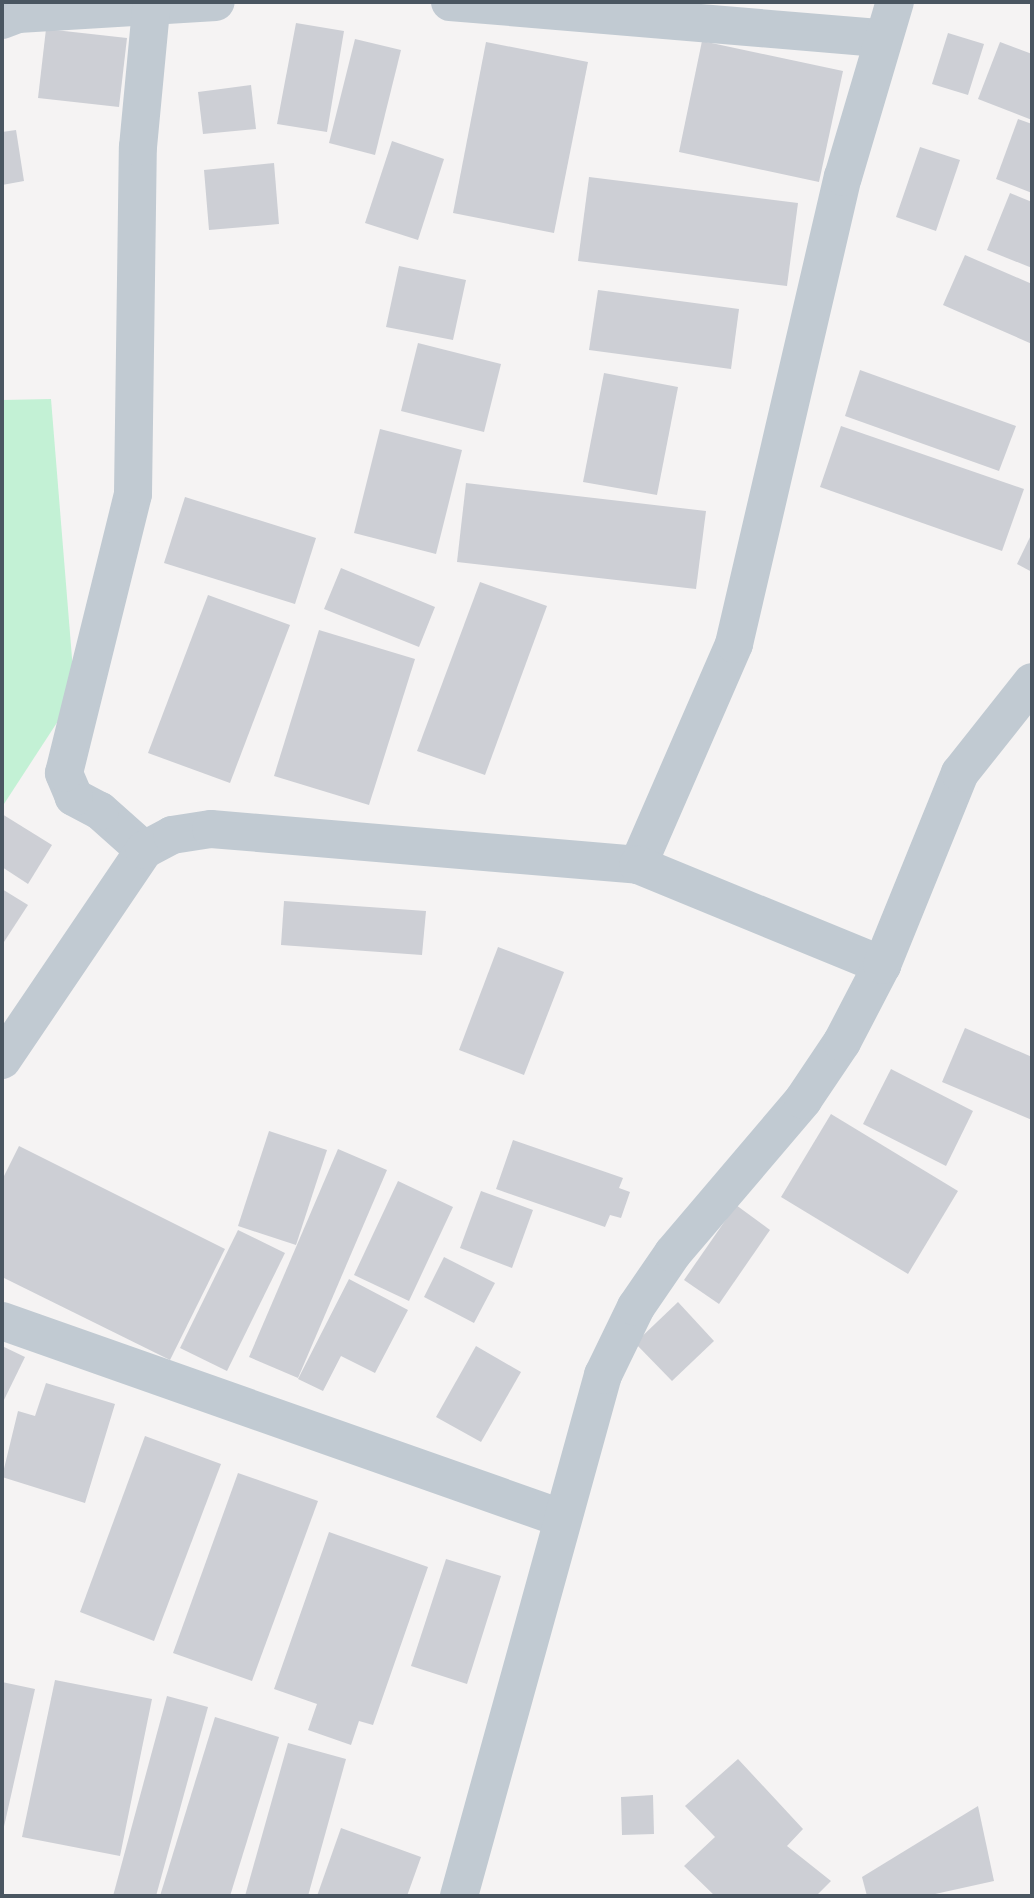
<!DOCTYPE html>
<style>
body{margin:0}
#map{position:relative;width:1034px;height:1898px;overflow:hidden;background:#f5f3f3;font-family:Barlow,sans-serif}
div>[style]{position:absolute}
.green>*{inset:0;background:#c3f1d5}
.building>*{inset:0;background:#cdcfd5}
.minor>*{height:38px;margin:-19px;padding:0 19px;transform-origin:19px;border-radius:19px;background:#c1cad2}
span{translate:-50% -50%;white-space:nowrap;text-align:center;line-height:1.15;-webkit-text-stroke:5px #fff;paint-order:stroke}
.frame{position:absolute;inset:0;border:4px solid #4a5661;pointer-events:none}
</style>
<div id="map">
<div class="green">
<i style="clip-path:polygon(51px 399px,75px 695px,2px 807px,2px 400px)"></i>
</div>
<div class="building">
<i style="clip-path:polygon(296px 23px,344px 31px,327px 132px,277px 124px)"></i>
<i style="clip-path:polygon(46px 29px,127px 38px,119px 107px,38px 98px)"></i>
<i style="clip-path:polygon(948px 33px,984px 44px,968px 95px,932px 84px)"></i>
<i style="clip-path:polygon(355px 39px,401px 50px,375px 155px,329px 143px)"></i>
<i style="clip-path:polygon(702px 41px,843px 71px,819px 182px,679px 152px)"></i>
<i style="clip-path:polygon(486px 42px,588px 62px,554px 233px,453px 213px)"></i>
<i style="clip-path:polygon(1000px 42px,1032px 54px,1032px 120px,978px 99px)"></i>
<i style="clip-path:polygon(251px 85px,256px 129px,203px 134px,198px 92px)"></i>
<i style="clip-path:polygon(1018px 119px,1032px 124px,1032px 193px,996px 179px)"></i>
<i style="clip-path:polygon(16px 130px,24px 181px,2px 185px,2px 132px)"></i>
<i style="clip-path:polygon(392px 141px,444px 159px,418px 240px,365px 223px)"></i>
<i style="clip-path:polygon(920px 147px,960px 160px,936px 231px,896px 217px)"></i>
<i style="clip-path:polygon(274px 163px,279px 224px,209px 230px,204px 170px)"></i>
<i style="clip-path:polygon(589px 177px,798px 203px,787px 286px,578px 261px)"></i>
<i style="clip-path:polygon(1010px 193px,1032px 202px,1032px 268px,987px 250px)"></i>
<i style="clip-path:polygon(965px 255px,1032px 284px,1032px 344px,943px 305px)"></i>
<i style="clip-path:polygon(399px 266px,466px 280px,453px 340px,386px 327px)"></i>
<i style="clip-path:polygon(598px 290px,739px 309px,731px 369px,589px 350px)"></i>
<i style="clip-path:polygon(418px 343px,501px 364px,484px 432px,401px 411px)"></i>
<i style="clip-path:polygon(860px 370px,1016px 426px,999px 471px,845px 416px)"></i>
<i style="clip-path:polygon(604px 373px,678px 387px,657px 495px,583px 482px)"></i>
<i style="clip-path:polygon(841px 426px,1024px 489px,1002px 551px,820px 487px)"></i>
<i style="clip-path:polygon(380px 429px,462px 450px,436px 554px,354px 533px)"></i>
<i style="clip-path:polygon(466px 483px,706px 511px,696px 589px,457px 562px)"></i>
<i style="clip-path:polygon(185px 497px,316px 538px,295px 604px,164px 563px)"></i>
<i style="clip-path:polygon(1032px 533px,1032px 572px,1017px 564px)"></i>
<i style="clip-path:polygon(341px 568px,435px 607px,419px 647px,324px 609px)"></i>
<i style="clip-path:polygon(480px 582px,547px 606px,485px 775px,417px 751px)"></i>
<i style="clip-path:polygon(208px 595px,290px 625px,230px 783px,148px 753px)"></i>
<i style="clip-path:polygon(319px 630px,415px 659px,369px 805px,274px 776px)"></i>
<i style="clip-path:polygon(2px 814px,52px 845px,28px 884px,2px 867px)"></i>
<i style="clip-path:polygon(2px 889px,28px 905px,2px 945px)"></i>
<i style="clip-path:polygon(284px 901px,426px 911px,422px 955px,281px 945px)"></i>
<i style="clip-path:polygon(498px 947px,564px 972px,524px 1075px,459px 1050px)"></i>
<i style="clip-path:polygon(965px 1028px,1032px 1057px,1032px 1120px,942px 1082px)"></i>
<i style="clip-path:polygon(891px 1069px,973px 1111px,946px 1166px,863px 1124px)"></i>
<i style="clip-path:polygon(831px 1114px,958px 1191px,908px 1274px,781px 1197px)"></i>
<i style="clip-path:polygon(269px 1131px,327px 1150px,296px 1245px,238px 1226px)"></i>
<i style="clip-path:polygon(513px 1140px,623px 1178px,619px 1188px,630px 1192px,621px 1218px,610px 1215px,605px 1227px,496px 1189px)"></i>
<i style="clip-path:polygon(19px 1146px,225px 1249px,170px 1360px,2px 1277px,2px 1180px)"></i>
<i style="clip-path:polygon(338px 1149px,387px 1170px,298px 1378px,249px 1357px)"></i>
<i style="clip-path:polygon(398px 1181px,453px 1207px,409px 1301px,354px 1275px)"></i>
<i style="clip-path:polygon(481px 1191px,533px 1210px,512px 1268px,460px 1248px)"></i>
<i style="clip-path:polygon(736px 1205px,770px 1230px,719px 1304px,684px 1280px)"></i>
<i style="clip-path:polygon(238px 1230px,285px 1253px,227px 1371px,180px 1348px)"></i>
<i style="clip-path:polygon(444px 1257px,495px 1283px,474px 1323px,424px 1297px)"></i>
<i style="clip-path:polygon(349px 1279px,408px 1310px,375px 1373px,341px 1356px,323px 1391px,298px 1379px)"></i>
<i style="clip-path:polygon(678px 1302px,714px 1341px,672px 1381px,635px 1343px)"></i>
<i style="clip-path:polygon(2px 1346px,25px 1357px,2px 1404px)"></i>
<i style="clip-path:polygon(476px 1346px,521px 1372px,481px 1442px,436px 1417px)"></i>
<i style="clip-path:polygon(46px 1383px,115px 1404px,85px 1503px,2px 1477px,18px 1411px,35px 1416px)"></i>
<i style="clip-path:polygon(145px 1436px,221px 1464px,154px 1641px,80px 1612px)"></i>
<i style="clip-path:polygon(238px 1473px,318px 1501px,252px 1681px,173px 1653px)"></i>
<i style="clip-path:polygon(329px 1532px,428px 1567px,373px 1725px,359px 1721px,351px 1745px,308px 1730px,317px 1704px,274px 1689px)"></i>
<i style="clip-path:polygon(446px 1559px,501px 1576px,467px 1684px,411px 1666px)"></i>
<i style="clip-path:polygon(55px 1680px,152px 1699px,120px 1856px,22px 1837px)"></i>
<i style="clip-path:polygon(2px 1682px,35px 1689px,3px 1831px,2px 1831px)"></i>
<i style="clip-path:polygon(167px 1696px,208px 1707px,156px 1896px,113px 1896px)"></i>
<i style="clip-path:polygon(215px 1717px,279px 1737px,230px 1896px,160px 1896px)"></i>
<i style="clip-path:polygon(288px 1743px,346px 1759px,308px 1896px,245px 1896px)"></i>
<i style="clip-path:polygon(738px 1759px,803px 1829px,787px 1846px,831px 1881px,816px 1896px,715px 1896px,684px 1866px,715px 1837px,685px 1806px)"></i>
<i style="clip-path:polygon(653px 1795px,654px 1834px,622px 1835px,621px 1797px)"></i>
<i style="clip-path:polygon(978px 1806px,994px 1881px,926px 1896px,867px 1896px,862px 1877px)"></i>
<i style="clip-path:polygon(341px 1828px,421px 1857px,407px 1896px,317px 1896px)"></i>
</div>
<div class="minor">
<i style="left:450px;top:2px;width:433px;rotate:4.8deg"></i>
<i style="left:2px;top:20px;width:17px;rotate:-21deg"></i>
<i style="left:18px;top:14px;width:198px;rotate:-3.5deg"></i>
<i style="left:144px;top:850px;width:59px;rotate:-138.4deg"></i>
<i style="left:100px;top:811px;width:30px;rotate:-152deg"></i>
<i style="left:74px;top:797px;width:26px;rotate:-113deg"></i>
<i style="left:64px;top:773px;width:287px;rotate:-76.1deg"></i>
<i style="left:133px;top:494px;width:347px;rotate:-89.2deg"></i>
<i style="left:138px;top:147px;width:139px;rotate:-84.6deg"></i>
<i style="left:638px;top:865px;width:241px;rotate:-66.5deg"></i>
<i style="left:734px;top:644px;width:480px;rotate:-76.9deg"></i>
<i style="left:843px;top:177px;width:183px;rotate:-73.5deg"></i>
<i style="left:2px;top:1060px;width:254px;rotate:-55.9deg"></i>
<i style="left:144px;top:850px;width:32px;rotate:-28deg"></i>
<i style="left:172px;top:835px;width:39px;rotate:-9deg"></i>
<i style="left:211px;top:829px;width:429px;rotate:4.8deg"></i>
<i style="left:638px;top:865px;width:264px;rotate:22.3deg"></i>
<i style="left:2px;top:1321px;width:593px;rotate:19.41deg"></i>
<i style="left:459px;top:1896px;width:541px;rotate:-74.55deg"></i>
<i style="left:603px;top:1375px;width:76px;rotate:-64.1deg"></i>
<i style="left:636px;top:1307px;width:65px;rotate:-55.6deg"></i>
<i style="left:673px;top:1253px;width:201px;rotate:-49.6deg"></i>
<i style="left:803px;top:1100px;width:70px;rotate:-56.1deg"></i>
<i style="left:842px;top:1042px;width:87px;rotate:-62.5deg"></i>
<i style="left:882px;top:965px;width:207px;rotate:-67.9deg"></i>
<i style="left:960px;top:773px;width:116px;rotate:-51.6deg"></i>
</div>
<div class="frame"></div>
</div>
